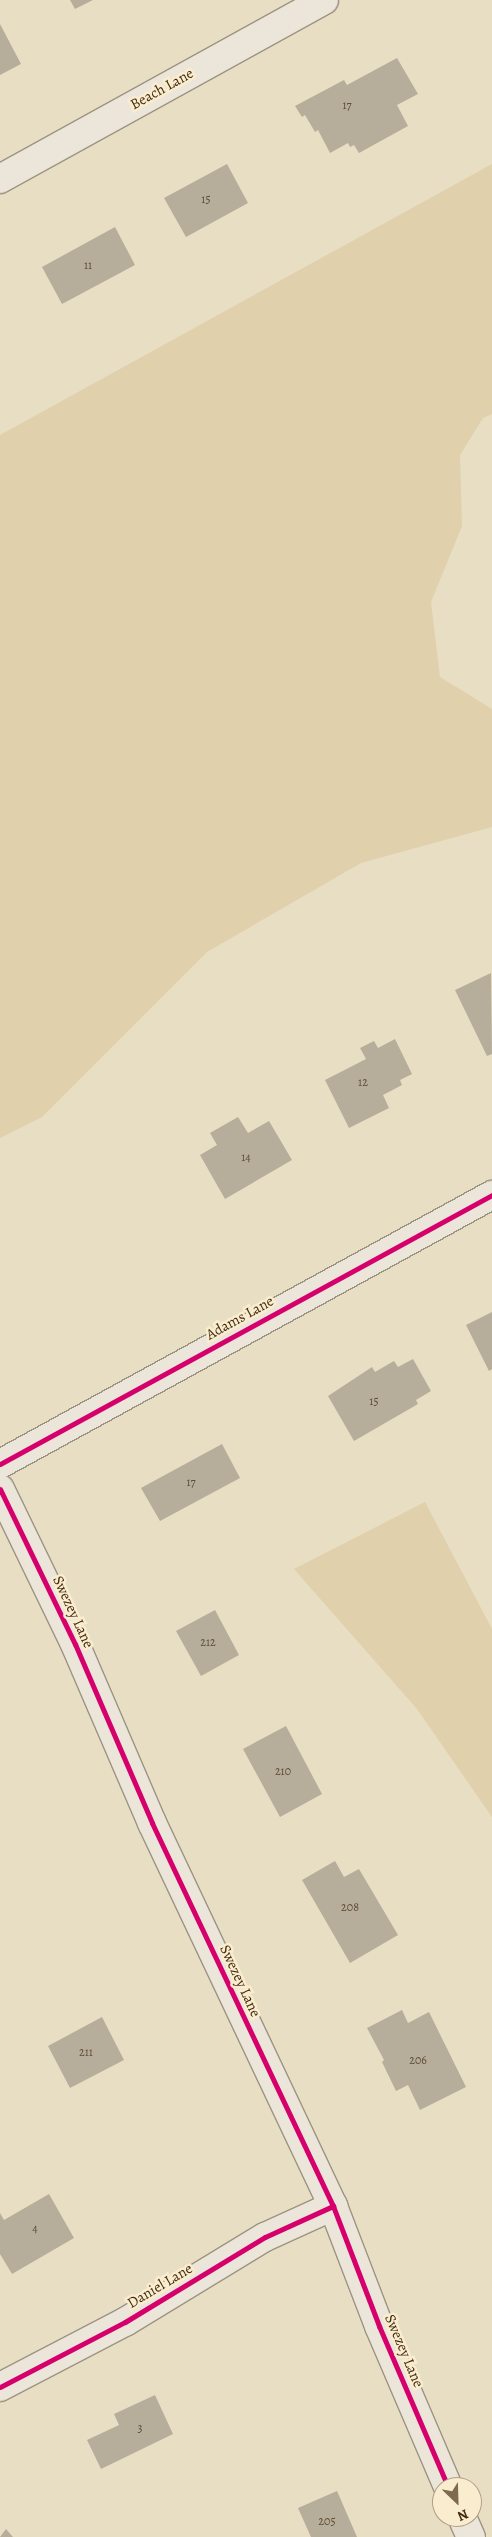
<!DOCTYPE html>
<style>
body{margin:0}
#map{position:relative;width:492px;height:2537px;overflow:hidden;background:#e8dec4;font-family:Alegreya,serif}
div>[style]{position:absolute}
.green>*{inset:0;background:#e0d0ac}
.building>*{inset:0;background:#b6ae9b}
.roads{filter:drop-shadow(1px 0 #9d9381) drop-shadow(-1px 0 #9d9381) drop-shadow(0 1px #9d9381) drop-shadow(0 -1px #9d9381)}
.minor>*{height:28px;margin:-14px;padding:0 14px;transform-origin:14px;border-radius:14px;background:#ebe6d9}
.cycleway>*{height:5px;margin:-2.5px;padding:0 2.5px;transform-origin:2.5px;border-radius:2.5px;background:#d6006c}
span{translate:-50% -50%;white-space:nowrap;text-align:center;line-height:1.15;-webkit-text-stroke:5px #faedcf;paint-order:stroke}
.number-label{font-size:12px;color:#604c33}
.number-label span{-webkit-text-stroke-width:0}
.street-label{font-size:15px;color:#442b10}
.north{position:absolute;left:432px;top:2477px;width:50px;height:50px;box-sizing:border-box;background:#faedcf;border:1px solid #b19f83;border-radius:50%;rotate:156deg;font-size:14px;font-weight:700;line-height:20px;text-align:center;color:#442b10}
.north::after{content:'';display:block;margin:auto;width:18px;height:22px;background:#7d6a4f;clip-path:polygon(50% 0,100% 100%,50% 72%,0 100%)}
</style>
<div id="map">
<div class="green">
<i style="clip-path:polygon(492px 164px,492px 414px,483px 418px,460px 455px,462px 526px,431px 602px,440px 677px,492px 709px,492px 827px,361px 863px,207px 952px,42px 1117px,0 1138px,0 435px)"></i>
<i style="clip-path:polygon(425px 1502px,492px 1629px,492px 1817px,417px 1709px,294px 1569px)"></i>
</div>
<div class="building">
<i style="clip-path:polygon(70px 0,93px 0,75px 9px)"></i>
<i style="clip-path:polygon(0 24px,21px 64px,0 75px)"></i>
<i style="clip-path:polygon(397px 58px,418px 94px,397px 105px,408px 126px,359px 153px,354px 145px,350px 147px,348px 143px,330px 153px,318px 130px,315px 132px,305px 115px,302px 117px,295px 106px,344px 80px,347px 85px)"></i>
<i style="clip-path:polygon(227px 164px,248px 203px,186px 237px,164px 198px)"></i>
<i style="clip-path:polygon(115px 227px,135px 265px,62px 304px,42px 267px)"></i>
<i style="clip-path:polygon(491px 973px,492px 1054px,487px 1056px,455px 990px)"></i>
<i style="clip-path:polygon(395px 1039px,412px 1074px,400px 1080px,402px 1085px,383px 1095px,389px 1108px,349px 1128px,325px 1080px,366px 1059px,360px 1048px,374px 1041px,378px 1048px)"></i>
<i style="clip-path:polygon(238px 1117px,248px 1133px,269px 1121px,292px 1160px,225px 1199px,200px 1155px,217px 1145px,210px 1133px)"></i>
<i style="clip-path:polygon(492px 1312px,492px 1369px,489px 1371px,466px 1325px)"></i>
<i style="clip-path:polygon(413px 1359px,431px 1391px,416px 1400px,418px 1404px,354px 1441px,328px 1396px,372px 1367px,375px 1372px,394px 1361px,398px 1367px)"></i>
<i style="clip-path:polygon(222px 1444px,240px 1478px,160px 1521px,141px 1488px)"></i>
<i style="clip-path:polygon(215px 1610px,239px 1655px,201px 1676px,176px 1631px)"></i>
<i style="clip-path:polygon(286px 1726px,322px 1794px,280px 1817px,243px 1749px)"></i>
<i style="clip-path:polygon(335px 1861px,344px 1877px,359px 1869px,398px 1935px,350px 1963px,302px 1880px)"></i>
<i style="clip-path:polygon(402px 2010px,408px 2023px,429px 2012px,466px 2087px,420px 2110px,408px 2085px,396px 2091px,382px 2062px,384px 2060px,367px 2028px)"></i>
<i style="clip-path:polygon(102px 2017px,124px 2060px,70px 2088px,48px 2046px)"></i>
<i style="clip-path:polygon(49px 2194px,74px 2238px,12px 2274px,0 2254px,0 2213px,4px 2220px)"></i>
<i style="clip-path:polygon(155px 2395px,173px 2434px,101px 2469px,87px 2440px,119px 2425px,114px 2414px)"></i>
<i style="clip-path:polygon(337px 2491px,357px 2537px,311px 2537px,298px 2508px)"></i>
<i style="clip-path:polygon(6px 2529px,13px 2537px,0 2537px)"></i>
</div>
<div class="roads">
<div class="minor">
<i style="left:0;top:179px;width:370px;rotate:-28.9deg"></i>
<i style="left:0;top:1464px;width:561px;rotate:-28.67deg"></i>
<i style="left:0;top:1489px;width:172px;rotate:64.2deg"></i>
<i style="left:75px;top:1644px;width:195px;rotate:66.7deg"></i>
<i style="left:152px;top:1823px;width:424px;rotate:64.7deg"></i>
<i style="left:333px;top:2206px;width:129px;rotate:69deg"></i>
<i style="left:379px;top:2326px;width:175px;rotate:66.8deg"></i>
<i style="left:0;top:2387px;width:141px;rotate:-27.5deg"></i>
<i style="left:125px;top:2322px;width:164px;rotate:-31.3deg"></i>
<i style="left:265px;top:2237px;width:75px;rotate:-24.5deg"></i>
<i style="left:462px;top:2517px;width:22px;rotate:66deg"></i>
</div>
</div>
<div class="cycleway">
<i style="left:0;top:1464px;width:561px;rotate:-28.67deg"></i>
<i style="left:0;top:1489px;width:172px;rotate:64.2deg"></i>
<i style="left:75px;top:1644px;width:195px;rotate:66.7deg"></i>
<i style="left:152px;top:1823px;width:424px;rotate:64.7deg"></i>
<i style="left:333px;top:2206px;width:129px;rotate:69deg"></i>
<i style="left:379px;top:2326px;width:175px;rotate:66.8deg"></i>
<i style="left:0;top:2387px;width:141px;rotate:-27.5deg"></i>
<i style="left:125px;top:2322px;width:164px;rotate:-31.3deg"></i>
<i style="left:265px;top:2237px;width:75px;rotate:-24.5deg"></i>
</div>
<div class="number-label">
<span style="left:347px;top:106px">17</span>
<span style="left:206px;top:200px">15</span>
<span style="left:88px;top:266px">11</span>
<span style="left:363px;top:1083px">12</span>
<span style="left:246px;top:1158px">14</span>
<span style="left:374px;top:1402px">15</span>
<span style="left:191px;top:1483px">17</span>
<span style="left:208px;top:1643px">212</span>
<span style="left:283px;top:1772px">210</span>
<span style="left:350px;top:1908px">208</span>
<span style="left:86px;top:2053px">211</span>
<span style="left:418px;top:2061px">206</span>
<span style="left:35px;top:2229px">4</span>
<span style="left:140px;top:2429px">3</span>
<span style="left:327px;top:2522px">205</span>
</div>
<div class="street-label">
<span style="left:162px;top:89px;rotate:-29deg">Beach Lane</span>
<span style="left:240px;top:1318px;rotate:-29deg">Adams Lane</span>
<span style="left:73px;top:1612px;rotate:65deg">Swezey Lane</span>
<span style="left:240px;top:1981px;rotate:65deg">Swezey Lane</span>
<span style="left:160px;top:2286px;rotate:-31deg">Daniel Lane</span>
<span style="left:404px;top:2351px;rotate:67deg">Swezey Lane</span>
</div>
<div class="north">N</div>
</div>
